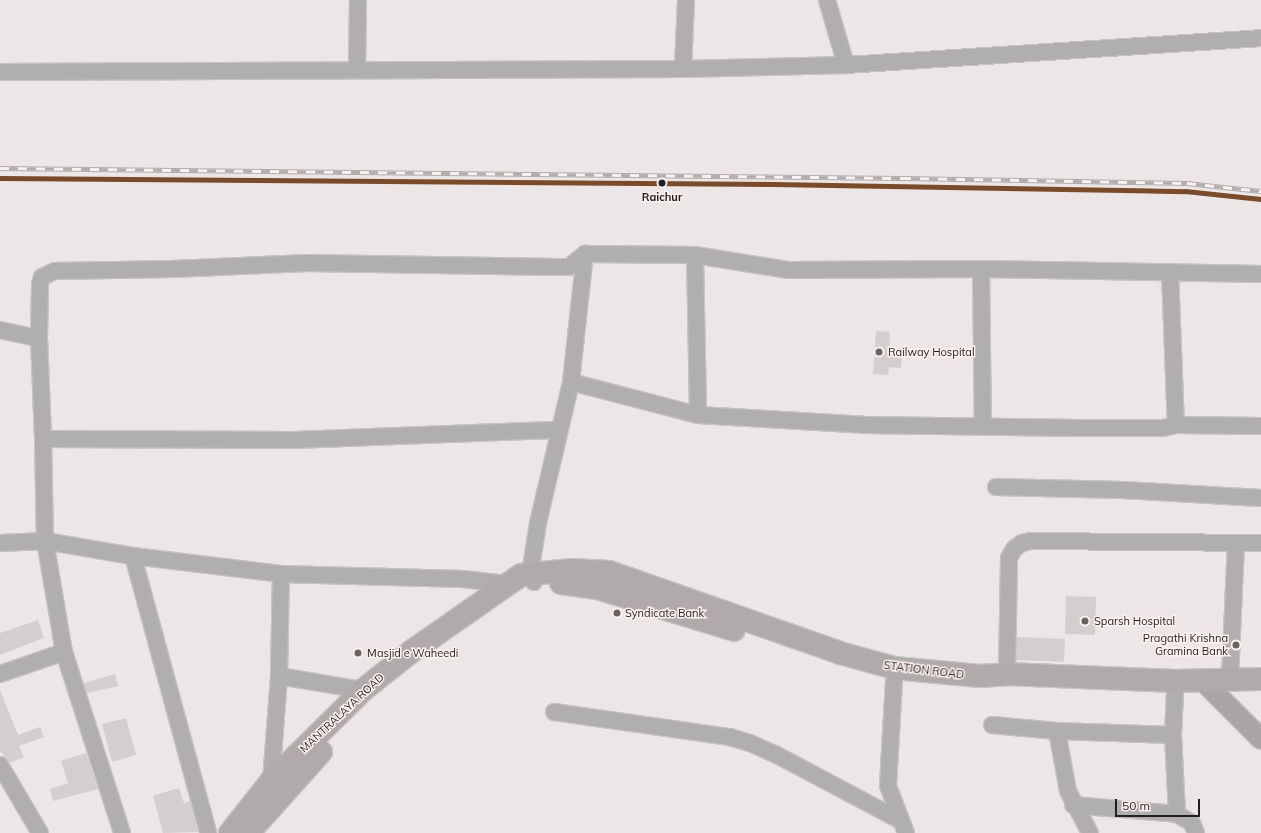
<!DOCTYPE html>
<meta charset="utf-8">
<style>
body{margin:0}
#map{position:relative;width:1261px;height:833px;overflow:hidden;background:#ece6e6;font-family:Mulish,"Noto Sans SC",sans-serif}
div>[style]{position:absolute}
.building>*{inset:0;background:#d4cfcf}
.roads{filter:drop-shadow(1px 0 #c7c3c3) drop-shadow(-1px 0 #c7c3c3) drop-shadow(0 1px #c7c3c3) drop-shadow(0 -1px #c7c3c3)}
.minor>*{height:16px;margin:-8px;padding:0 8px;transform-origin:8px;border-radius:8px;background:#b0aeae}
.major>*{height:20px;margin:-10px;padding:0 10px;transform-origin:10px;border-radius:10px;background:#aaa6a6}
.highway>*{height:22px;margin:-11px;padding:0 11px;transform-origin:11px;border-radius:11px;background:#b0aaaa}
.rail>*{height:4.5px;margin-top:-2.25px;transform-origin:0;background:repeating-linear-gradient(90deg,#fef0f0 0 9px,#b1aeae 0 18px);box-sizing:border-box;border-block:1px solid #b1aeae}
.rail-1>*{height:5px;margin:-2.5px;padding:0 2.5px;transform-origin:2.5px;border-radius:2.5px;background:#7a4b2a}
.dots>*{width:11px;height:11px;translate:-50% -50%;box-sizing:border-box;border:2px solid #fef0f0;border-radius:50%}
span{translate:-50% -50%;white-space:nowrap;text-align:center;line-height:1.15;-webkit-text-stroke:3px #fef0f0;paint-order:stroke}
.stop-label{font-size:11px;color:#231e1e;font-weight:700}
.poi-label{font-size:11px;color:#231e1e}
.left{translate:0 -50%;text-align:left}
.right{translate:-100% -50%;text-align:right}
.street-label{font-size:11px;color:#231e1e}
.scale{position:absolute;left:1115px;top:799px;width:85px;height:18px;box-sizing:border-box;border:2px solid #231e1e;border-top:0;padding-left:5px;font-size:12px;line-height:14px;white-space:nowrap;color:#231e1e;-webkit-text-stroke:3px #fef0f0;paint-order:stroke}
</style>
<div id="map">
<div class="building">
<i style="clip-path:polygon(876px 331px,890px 332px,889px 354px,902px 355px,901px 368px,889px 367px,888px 375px,873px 374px)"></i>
<i style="clip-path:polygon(1066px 596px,1096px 597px,1095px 635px,1065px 634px)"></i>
<i style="clip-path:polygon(38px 620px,44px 638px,0 655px,0 633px)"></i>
<i style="clip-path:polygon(1017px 637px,1065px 639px,1064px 662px,1017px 660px)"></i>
<i style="clip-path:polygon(115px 674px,118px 686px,87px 693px,84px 683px)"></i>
<i style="clip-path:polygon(0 690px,18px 735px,40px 727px,44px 737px,19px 746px,24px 757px,10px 763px,0 751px)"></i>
<i style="clip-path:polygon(126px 718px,136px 755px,112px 762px,102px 724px)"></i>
<i style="clip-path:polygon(86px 753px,98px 789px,53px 801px,50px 789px,68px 783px,61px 761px)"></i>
<i style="clip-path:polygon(179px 788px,184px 803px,190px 801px,198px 832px,163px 833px,153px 796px)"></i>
</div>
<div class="roads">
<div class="minor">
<i style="left:827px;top:0;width:68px;rotate:73.7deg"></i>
<i style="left:357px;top:69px;width:69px;rotate:-89.2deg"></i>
<i style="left:683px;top:69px;width:69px;rotate:-87.5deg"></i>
<i style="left:0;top:72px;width:683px;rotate:-0.25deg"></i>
<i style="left:683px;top:69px;width:163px;rotate:-1.4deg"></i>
<i style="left:846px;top:65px;width:416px;rotate:-3.7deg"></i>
<i style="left:695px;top:255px;width:160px;rotate:88.9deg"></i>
<i style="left:981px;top:269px;width:156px;rotate:89.3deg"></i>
<i style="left:1170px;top:272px;width:153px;rotate:87.8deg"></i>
<i style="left:0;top:330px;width:40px;rotate:12deg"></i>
<i style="left:39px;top:338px;width:101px;rotate:87.7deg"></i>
<i style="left:39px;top:338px;width:54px;rotate:-88.9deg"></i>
<i style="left:40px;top:284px;width:7px;rotate:-74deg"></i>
<i style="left:42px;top:277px;width:14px;rotate:-25deg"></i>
<i style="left:55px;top:271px;width:118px;rotate:-1deg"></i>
<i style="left:173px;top:269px;width:134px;rotate:-2.6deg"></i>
<i style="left:307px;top:263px;width:262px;rotate:0.9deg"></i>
<i style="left:569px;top:267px;width:21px;rotate:-39deg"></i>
<i style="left:571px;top:382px;width:131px;rotate:14.6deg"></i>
<i style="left:698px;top:415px;width:166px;rotate:3.4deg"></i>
<i style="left:864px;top:425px;width:217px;rotate:0.8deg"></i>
<i style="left:1081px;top:428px;width:82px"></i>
<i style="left:1163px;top:428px;width:13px;rotate:-13deg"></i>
<i style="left:1176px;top:425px;width:85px;rotate:0.7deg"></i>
<i style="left:996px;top:487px;width:127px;rotate:1.4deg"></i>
<i style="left:1123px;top:490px;width:138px;rotate:3.3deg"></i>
<i style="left:0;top:543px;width:45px;rotate:-2.5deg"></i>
<i style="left:45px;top:541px;width:89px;rotate:9.7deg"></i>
<i style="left:133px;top:556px;width:149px;rotate:6.9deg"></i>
<i style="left:281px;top:574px;width:182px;rotate:1.6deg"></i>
<i style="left:463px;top:579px;width:44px;rotate:6.5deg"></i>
<i style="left:133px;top:556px;width:287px;rotate:74.8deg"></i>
<i style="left:534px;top:582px;width:9px;rotate:-117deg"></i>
<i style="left:530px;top:574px;width:52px;rotate:-81.1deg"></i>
<i style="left:538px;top:523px;width:145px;rotate:-76.8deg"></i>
<i style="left:571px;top:382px;width:129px;rotate:-83.8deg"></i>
<i style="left:585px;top:254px;width:110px;rotate:0.5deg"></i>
<i style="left:695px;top:255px;width:95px;rotate:9.1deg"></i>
<i style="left:789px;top:270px;width:192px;rotate:-0.3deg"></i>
<i style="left:981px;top:269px;width:280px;rotate:1deg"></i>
<i style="left:64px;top:652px;width:190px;rotate:72.2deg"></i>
<i style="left:0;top:674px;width:68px;rotate:-19deg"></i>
<i style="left:64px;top:652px;width:113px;rotate:-99.7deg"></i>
<i style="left:45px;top:541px;width:102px;rotate:-91.1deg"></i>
<i style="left:43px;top:439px;width:251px;rotate:0.2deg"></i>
<i style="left:294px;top:440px;width:264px;rotate:-2.2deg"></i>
<i style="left:1007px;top:674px;width:116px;rotate:-89deg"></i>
<i style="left:1009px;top:558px;width:10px;rotate:-61deg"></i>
<i style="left:1014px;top:549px;width:10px;rotate:-37deg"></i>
<i style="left:1022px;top:543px;width:9px;rotate:-13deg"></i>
<i style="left:1031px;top:541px;width:230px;rotate:0.5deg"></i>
<i style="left:279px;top:676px;width:85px;rotate:9.5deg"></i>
<i style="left:1230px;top:679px;width:136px;rotate:-87.5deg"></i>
<i style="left:894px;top:681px;width:105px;rotate:93.3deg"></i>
<i style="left:888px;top:786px;width:50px;rotate:69deg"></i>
<i style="left:554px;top:712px;width:178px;rotate:8.1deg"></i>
<i style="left:730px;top:737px;width:21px;rotate:17deg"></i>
<i style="left:750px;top:743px;width:30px;rotate:24deg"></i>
<i style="left:777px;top:755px;width:138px;rotate:28deg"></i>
<i style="left:992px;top:725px;width:65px;rotate:5.3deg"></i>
<i style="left:1057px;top:731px;width:116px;rotate:2deg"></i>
<i style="left:1173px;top:735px;width:42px;rotate:-87.3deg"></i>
<i style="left:1057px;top:731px;width:61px;rotate:79.6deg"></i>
<i style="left:1068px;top:791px;width:47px;rotate:62.4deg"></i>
<i style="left:0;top:765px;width:79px;rotate:59.5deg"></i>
<i style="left:271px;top:781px;width:105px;rotate:-85.6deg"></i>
<i style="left:279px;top:676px;width:102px;rotate:-88.9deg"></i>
<i style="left:1073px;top:805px;width:104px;rotate:4.9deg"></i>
<i style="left:1177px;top:814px;width:79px;rotate:-92.9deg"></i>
<i style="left:1177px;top:814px;width:17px;rotate:31deg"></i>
<i style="left:1192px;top:823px;width:11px;rotate:68deg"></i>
</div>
<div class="major">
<i style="left:1202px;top:680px;width:83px;rotate:45deg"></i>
</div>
<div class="highway">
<i style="left:561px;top:583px;width:36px;rotate:8deg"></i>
<i style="left:597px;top:588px;width:143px;rotate:17deg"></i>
<i style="left:253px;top:828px;width:102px;rotate:-48.2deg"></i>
<i style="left:230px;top:833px;width:66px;rotate:-51.7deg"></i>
<i style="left:271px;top:781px;width:129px;rotate:-44.7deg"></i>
<i style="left:363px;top:690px;width:63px;rotate:-38.5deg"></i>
<i style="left:412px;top:651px;width:133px;rotate:-34.9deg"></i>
<i style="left:521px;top:575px;width:51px;rotate:-5.6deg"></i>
<i style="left:572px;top:570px;width:37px;rotate:3deg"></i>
<i style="left:609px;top:572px;width:245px;rotate:19.3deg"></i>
<i style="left:840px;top:653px;width:56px;rotate:15.5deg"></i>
<i style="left:894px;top:668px;width:87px;rotate:5.3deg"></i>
<i style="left:981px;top:676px;width:26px;rotate:-4deg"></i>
<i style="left:1007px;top:674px;width:168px;rotate:2.4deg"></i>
<i style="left:1175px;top:681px;width:86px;rotate:-1.3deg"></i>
</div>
</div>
<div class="rail">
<i style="left:0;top:168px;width:902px;rotate:0.64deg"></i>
<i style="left:902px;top:178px;width:285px;rotate:1deg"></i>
<i style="left:1187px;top:183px;width:74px;rotate:6.2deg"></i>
</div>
<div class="rail-1">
<i style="left:0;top:178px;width:773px;rotate:0.44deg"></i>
<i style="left:773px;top:184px;width:412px;rotate:1deg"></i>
<i style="left:1185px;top:191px;width:76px;rotate:6deg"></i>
</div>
<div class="dots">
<i style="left:662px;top:183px;background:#231e1e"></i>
<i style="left:879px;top:352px;background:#696464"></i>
<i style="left:617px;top:613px;background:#696464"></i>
<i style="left:1085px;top:621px;background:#696464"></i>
<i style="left:1236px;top:645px;background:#696464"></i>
<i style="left:358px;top:653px;background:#696464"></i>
</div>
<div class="stop-label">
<span style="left:662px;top:197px">Raichur</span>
</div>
<div class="poi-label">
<span class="left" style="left:888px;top:352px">Railway Hospital</span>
<span class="left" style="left:625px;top:613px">Syndicate Bank</span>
<span class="left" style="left:1094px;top:621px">Sparsh Hospital</span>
<span class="right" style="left:1228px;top:645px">Pragathi Krishna<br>Gramina Bank</span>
<span class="left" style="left:366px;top:653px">Ｍasjid e Waheedi</span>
</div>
<div class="street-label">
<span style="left:924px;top:670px;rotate:7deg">STATION ROAD</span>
<span style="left:342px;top:713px;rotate:-43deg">MANTRALAYA ROAD</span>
</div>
<div class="scale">50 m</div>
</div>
